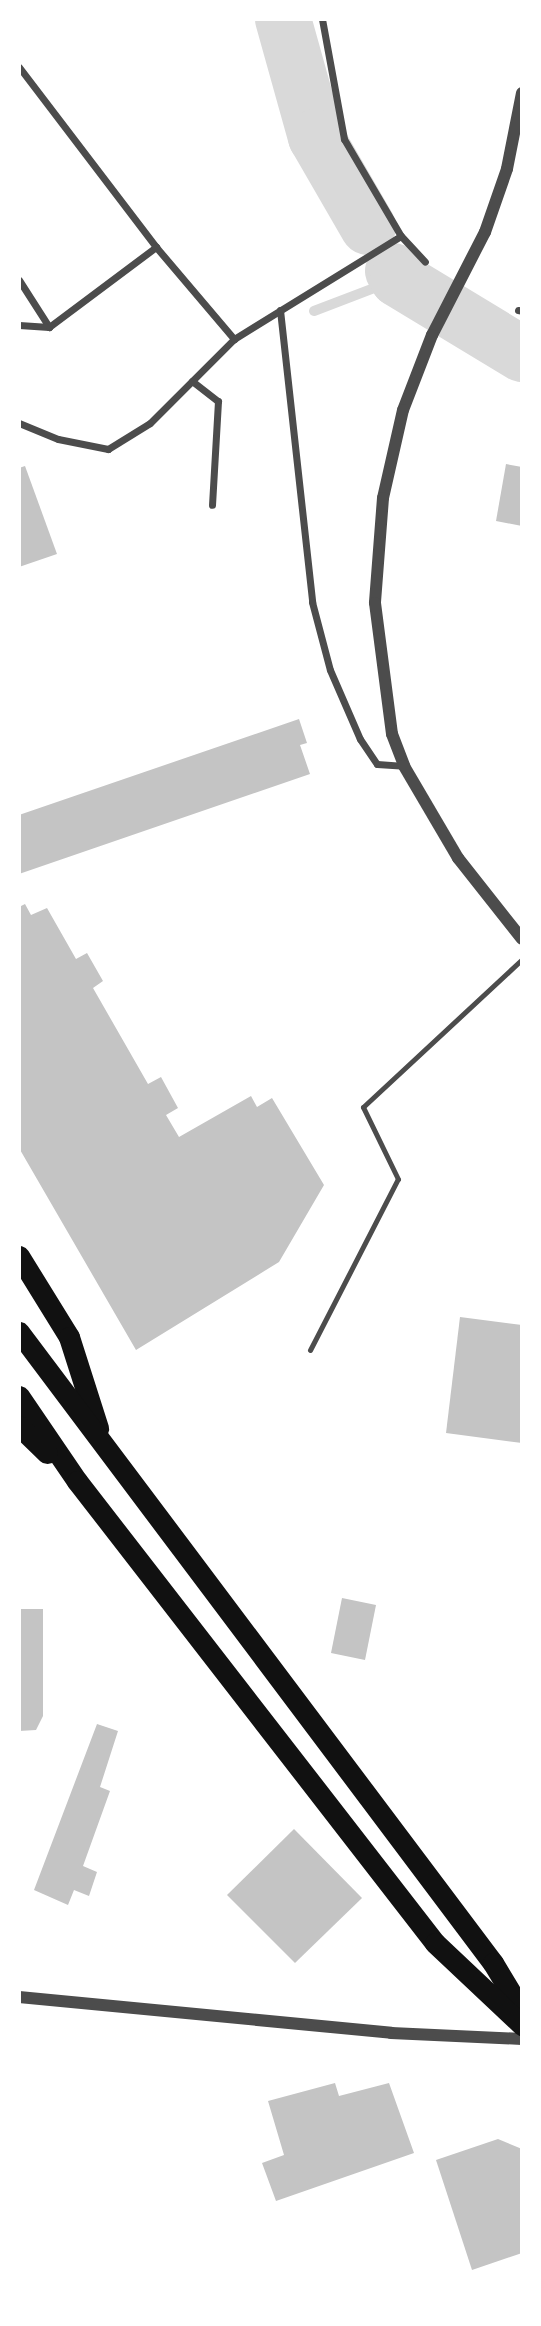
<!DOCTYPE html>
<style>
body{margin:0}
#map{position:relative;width:541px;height:2326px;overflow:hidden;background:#fff;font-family:"Open Sans",sans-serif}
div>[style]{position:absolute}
.stream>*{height:10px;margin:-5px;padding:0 5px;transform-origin:5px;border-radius:5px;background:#d9d9d9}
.river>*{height:56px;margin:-28px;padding:0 28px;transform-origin:28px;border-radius:28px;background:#d9d9d9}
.building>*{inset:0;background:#c4c4c4}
.service>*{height:5px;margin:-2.5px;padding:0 2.5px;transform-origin:2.5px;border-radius:2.5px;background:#4c4c4c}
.minor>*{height:7px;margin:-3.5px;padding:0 3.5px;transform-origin:3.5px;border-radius:3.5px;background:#4c4c4c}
.tertiary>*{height:12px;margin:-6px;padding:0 6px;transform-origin:6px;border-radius:6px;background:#4c4c4c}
.motorway>*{height:21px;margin:-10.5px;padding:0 10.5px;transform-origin:10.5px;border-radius:10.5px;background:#111}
span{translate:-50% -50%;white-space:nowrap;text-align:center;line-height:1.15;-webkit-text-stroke:6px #fff;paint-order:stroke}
.frame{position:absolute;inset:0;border:21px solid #fff;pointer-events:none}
</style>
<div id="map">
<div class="stream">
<i style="left:314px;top:311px;width:90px;rotate:-20.9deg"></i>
</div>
<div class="river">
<i style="left:283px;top:19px;width:123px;rotate:74.4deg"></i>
<i style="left:316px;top:137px;width:104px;rotate:60deg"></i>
<i style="left:393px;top:271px;width:9px;rotate:58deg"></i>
<i style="left:398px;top:279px;width:145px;rotate:31.2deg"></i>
</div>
<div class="building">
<i style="clip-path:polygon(506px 464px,522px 467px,522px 526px,496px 521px)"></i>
<i style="clip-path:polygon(25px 466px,57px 554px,19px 567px,19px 468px)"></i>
<i style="clip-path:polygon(299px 719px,307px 743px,300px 745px,310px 774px,19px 874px,19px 815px)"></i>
<i style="clip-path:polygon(25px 904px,31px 915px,47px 908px,76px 959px,87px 953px,103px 981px,93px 988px,148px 1084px,161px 1077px,178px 1108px,166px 1115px,179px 1137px,251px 1096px,257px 1107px,272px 1098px,324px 1185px,279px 1262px,136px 1350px,19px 1148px,19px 907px)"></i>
<i style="clip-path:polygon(460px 1317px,522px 1325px,522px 1443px,446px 1433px)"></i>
<i style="clip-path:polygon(342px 1598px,376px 1605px,365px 1660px,331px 1653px)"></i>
<i style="clip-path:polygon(19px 1609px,43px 1609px,43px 1716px,36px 1730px,19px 1731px)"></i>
<i style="clip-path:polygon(97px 1724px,118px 1731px,100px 1787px,110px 1791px,83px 1866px,97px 1872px,89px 1896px,74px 1890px,68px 1905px,34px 1890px)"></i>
<i style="clip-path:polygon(294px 1829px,362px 1898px,295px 1963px,227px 1895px)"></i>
<i style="clip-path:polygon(335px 2083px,339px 2096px,389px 2083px,414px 2153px,276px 2201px,262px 2163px,284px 2155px,268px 2101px)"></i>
<i style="clip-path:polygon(498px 2139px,522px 2149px,522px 2253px,472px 2270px,436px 2160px)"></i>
</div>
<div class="service">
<i style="left:310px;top:1350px;width:192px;rotate:-62.8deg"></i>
<i style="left:398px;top:1179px;width:80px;rotate:-115.9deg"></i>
<i style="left:363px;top:1107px;width:217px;rotate:-42.9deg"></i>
</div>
<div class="minor">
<i style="left:322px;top:19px;width:122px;rotate:79.6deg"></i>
<i style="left:344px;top:139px;width:113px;rotate:59.6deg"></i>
<i style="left:401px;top:236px;width:35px;rotate:47deg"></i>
<i style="left:19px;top:67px;width:226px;rotate:52.7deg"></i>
<i style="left:156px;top:247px;width:121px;rotate:49.7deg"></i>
<i style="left:19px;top:280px;width:56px;rotate:57.4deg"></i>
<i style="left:280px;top:310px;width:294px;rotate:83.7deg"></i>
<i style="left:312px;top:602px;width:70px;rotate:75.2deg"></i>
<i style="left:330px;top:670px;width:75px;rotate:66.5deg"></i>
<i style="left:360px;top:739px;width:30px;rotate:56deg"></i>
<i style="left:377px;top:764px;width:27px;rotate:4deg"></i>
<i style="left:518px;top:310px;width:4px;rotate:14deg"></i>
<i style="left:19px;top:325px;width:30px;rotate:4deg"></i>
<i style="left:49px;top:327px;width:134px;rotate:-36.8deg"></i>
<i style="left:192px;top:381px;width:33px;rotate:38deg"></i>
<i style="left:218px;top:401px;width:104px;rotate:93.3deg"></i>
<i style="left:19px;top:423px;width:42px;rotate:22.3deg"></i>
<i style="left:58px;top:439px;width:51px;rotate:11.3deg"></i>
<i style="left:108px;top:449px;width:49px;rotate:-31.8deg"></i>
<i style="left:150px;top:423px;width:119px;rotate:-45deg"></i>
<i style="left:234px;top:339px;width:196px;rotate:-31.7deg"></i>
</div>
<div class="tertiary">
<i style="left:522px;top:93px;width:77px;rotate:101.2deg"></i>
<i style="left:507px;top:169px;width:67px;rotate:109.2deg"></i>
<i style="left:485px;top:232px;width:116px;rotate:117.2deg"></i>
<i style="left:432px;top:335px;width:80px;rotate:111.1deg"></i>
<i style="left:403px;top:410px;width:90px;rotate:102.8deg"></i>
<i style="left:383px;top:498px;width:105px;rotate:94.4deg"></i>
<i style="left:375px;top:603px;width:132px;rotate:82.6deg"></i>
<i style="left:392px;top:734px;width:34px;rotate:69deg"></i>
<i style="left:404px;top:766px;width:107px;rotate:59.6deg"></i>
<i style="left:458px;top:858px;width:103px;rotate:51.7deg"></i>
<i style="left:19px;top:1997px;width:374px;rotate:5.5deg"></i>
<i style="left:391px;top:2033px;width:131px;rotate:2.6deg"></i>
</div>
<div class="motorway">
<i style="left:19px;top:1256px;width:95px;rotate:58.3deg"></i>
<i style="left:69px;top:1337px;width:96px;rotate:72.3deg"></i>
<i style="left:19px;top:1332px;width:789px;rotate:53.09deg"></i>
<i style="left:493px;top:1963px;width:56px;rotate:58.9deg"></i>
<i style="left:19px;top:1396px;width:103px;rotate:55.7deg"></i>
<i style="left:77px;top:1481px;width:584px;rotate:52.23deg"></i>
<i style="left:435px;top:1943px;width:120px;rotate:43.3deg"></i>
<i style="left:19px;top:1426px;width:39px;rotate:44deg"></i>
</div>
<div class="frame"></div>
</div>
